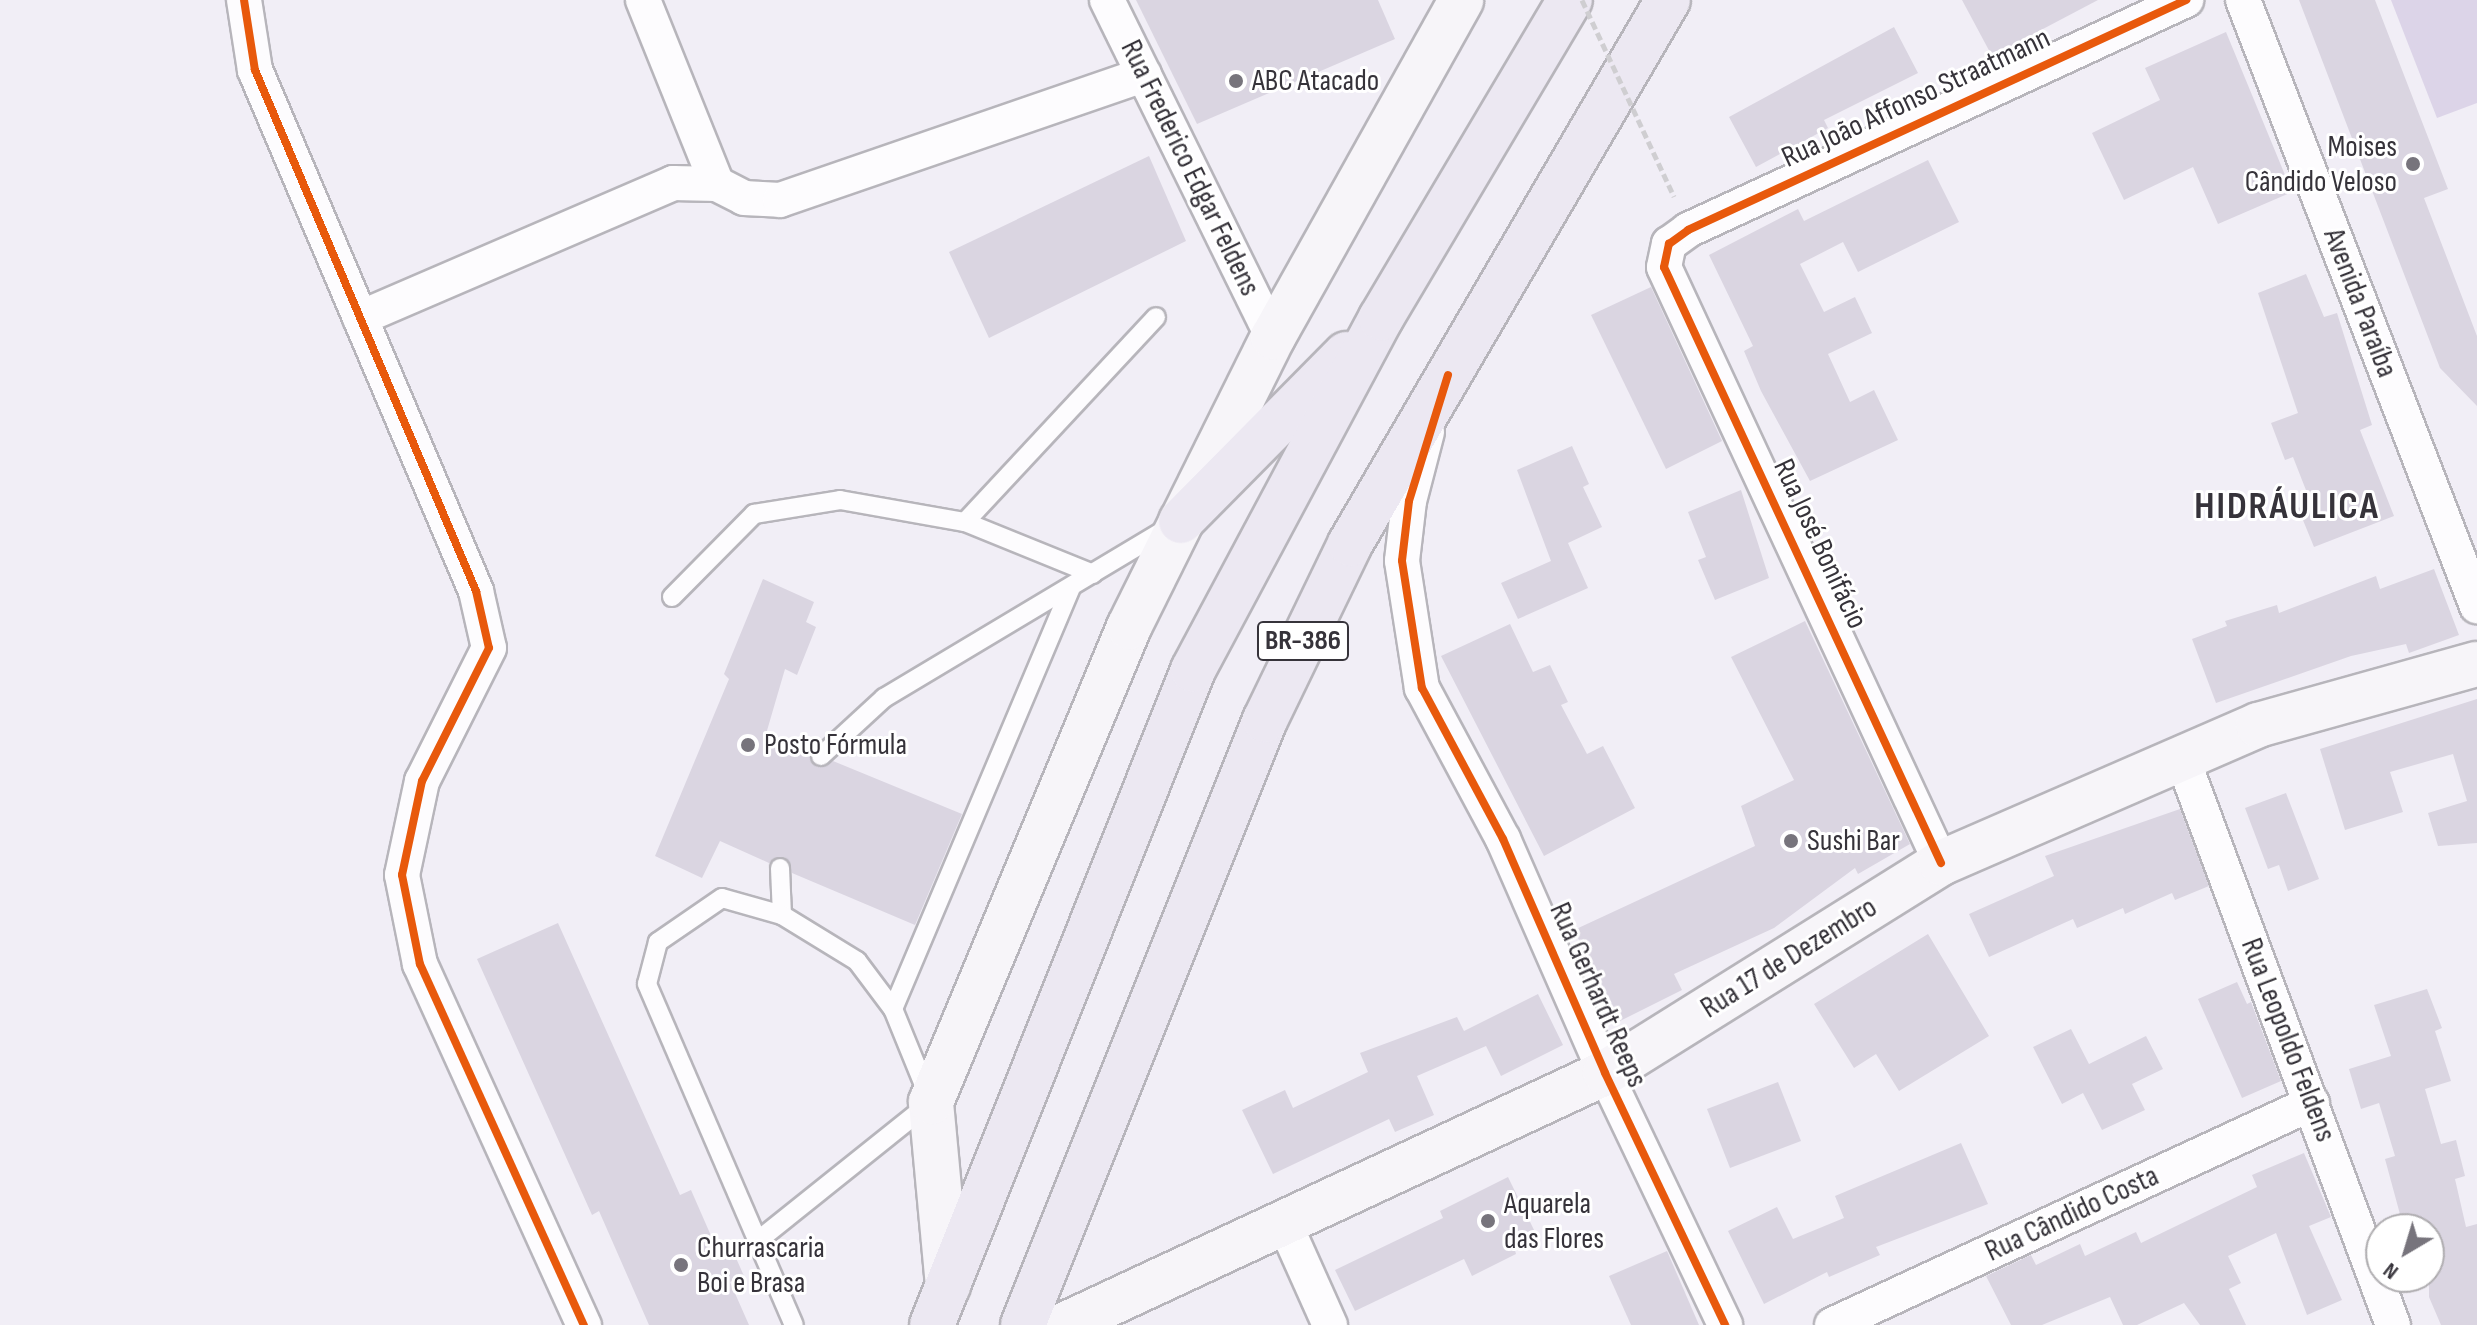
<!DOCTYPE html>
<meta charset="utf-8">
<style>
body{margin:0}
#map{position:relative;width:2477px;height:1325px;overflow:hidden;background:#f1eef6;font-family:"Sofia Sans Condensed",sans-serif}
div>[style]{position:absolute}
.green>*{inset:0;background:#dcd4e8}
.building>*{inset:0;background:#dad5e1}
.roads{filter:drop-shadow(2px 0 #b7b5bb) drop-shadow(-2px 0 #b7b5bb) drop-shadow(0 2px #b7b5bb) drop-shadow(0 -2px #b7b5bb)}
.service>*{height:18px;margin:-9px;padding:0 9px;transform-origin:9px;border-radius:9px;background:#fdfcfe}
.minor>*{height:34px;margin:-17px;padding:0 17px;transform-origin:17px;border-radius:17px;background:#fdfcfe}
.secondary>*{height:44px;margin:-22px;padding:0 22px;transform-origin:22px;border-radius:22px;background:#f7f5f9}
.trunk>*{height:44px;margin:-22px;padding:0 22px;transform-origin:22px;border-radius:22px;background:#ece8f2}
.path-bridge>*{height:5px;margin-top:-2.5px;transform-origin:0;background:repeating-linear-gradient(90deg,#cfced1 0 8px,transparent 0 12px)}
.cycleway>*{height:8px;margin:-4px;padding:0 4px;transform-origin:4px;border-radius:4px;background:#e8590c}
.dots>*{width:22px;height:22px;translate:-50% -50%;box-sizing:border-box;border:4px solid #fff;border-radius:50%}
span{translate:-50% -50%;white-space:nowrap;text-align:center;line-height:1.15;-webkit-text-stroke:6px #fff;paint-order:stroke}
.shield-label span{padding:2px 6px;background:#fff;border:2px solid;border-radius:6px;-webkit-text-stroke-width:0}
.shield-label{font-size:28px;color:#36333a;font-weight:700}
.poi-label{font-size:30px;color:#36333a}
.left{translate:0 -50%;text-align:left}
.right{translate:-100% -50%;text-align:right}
.street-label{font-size:30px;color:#36333a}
.district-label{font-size:38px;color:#36333a;font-weight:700;letter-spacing:2px}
.north{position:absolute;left:2365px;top:1213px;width:80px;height:80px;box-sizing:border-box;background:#fff;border:2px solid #afadb0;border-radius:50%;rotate:218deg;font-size:22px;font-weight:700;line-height:32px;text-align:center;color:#36333a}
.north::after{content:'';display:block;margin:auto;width:28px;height:36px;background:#77747c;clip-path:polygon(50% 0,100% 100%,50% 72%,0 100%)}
</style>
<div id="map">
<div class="green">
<i style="clip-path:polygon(2391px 0,2477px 0,2477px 103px,2437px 118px)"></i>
</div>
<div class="building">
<i style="clip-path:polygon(1136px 0,1378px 0,1395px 39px,1197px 124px)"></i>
<i style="clip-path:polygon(1962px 0,2098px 0,1992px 56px)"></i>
<i style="clip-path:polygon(2299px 0,2375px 0,2448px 189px,2424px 198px,2477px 336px,2477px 406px,2440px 368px)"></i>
<i style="clip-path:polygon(1894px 27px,1918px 73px,1824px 120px,1828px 128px,1756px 167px,1729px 117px)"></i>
<i style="clip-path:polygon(2226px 32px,2292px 192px,2218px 224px,2193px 167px,2124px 200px,2092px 133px,2160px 100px,2145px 68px)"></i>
<i style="clip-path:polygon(1149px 156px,1186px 241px,989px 338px,949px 252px)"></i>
<i style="clip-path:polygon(1928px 160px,1959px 222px,1858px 272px,1843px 242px,1800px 264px,1824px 312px,1855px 297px,1872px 333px,1828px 354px,1850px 402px,1874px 390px,1898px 440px,1810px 481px,1761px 391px,1744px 351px,1753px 346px,1709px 255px,1798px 209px,1804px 221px)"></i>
<i style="clip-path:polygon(2306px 274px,2324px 317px,2337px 313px,2372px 425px,2360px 430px,2394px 516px,2314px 547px,2298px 508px,2311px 503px,2293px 457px,2285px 460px,2271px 423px,2298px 413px,2258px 293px)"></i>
<i style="clip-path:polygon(1651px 287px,1722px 441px,1666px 469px,1591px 315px)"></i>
<i style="clip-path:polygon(1572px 446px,1589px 484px,1583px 487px,1602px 527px,1568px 543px,1588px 588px,1518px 619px,1501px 583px,1551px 561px,1517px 470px)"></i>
<i style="clip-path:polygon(1741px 490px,1769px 578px,1715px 600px,1698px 560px,1706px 557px,1688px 512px)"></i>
<i style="clip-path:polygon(2434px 569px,2459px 635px,2409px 653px,2406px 644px,2351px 656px,2216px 703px,2192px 639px,2227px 626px,2225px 621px,2277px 605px,2279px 613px,2376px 576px,2380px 589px)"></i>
<i style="clip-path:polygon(763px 579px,814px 602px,806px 622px,816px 627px,797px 675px,785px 669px,766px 734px,810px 752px,817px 767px,833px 761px,962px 814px,915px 925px,792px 873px,785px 857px,769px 863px,720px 841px,702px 878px,655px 856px,729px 679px,724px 674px)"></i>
<i style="clip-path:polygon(1805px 621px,1910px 844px,1858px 874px,1855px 868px,1774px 928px,1674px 974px,1682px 990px,1620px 1021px,1574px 930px,1755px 846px,1741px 806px,1794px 780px,1731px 657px)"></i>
<i style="clip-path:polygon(1510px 624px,1533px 672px,1550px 665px,1568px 702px,1561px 705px,1587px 754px,1603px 746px,1635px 808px,1544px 856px,1441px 656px)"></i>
<i style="clip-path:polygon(2477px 699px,2477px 843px,2438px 846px,2428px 813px,2467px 801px,2453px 754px,2390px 772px,2403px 812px,2345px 830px,2320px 749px)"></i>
<i style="clip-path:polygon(2286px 793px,2319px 879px,2288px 891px,2279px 865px,2268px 869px,2245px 808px)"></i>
<i style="clip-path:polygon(2180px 809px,2209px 886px,2175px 900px,2172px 893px,2125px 914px,2123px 908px,2077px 928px,2073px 919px,1989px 957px,1969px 914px,2054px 876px,2045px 856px)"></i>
<i style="clip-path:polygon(558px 923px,680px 1195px,691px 1190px,719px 1254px,732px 1249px,744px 1276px,730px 1282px,749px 1325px,649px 1325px,599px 1211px,592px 1215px,477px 959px)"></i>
<i style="clip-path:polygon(1928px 934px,1989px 1036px,1899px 1091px,1876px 1054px,1854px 1068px,1814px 1004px)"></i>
<i style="clip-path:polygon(2237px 982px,2247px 1004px,2251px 1002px,2281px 1081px,2242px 1098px,2198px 999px)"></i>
<i style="clip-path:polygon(2427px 989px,2442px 1028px,2435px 1031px,2451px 1081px,2425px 1089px,2441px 1144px,2456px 1140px,2465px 1176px,2455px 1179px,2466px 1227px,2477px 1224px,2477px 1325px,2441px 1325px,2429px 1297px,2429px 1229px,2404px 1229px,2385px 1159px,2395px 1156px,2379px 1103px,2361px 1109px,2349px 1069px,2391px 1056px,2374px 1005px)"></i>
<i style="clip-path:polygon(1538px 994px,1563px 1045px,1501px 1076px,1486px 1046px,1417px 1076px,1434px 1115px,1395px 1132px,1389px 1119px,1273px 1174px,1242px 1110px,1285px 1090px,1293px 1108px,1368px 1072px,1360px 1053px,1457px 1017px,1464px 1031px)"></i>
<i style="clip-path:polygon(2071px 1029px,2089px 1064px,2146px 1036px,2163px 1069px,2132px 1084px,2145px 1110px,2102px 1130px,2083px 1093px,2062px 1104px,2033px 1047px)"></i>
<i style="clip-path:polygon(1778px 1082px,1801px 1141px,1730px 1168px,1707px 1109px)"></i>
<i style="clip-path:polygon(1961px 1143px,1988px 1204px,1876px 1247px,1880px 1255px,1829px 1277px,1827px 1272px,1764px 1304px,1728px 1231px,1777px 1207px,1793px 1239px,1844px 1218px,1835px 1196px)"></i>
<i style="clip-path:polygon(2304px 1153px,2331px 1217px,2309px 1226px,2342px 1300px,2307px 1315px,2276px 1233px,2228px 1256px,2241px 1283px,2229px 1289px,2246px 1325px,2200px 1325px,2184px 1303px,2137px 1325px,2123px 1325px,2110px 1297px,2042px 1325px,2011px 1325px,1986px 1276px,2031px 1255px,2036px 1265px,2080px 1244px,2085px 1256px,2136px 1232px,2141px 1243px,2257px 1187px,2252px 1175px)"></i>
<i style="clip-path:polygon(1508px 1177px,1535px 1232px,1513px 1243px,1516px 1254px,1472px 1276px,1464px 1259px,1355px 1311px,1335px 1270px,1443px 1218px,1440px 1211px)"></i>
<i style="clip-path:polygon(1667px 1251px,1699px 1325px,1631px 1325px,1609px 1276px)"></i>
</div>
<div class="roads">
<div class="service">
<i style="left:965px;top:522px;width:280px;rotate:-47deg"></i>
<i style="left:672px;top:597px;width:117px;rotate:-45.3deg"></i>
<i style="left:754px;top:514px;width:87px;rotate:-9.2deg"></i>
<i style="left:840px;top:500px;width:127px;rotate:10deg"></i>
<i style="left:965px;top:522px;width:138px;rotate:22.1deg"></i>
<i style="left:821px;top:756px;width:86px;rotate:-42.6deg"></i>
<i style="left:884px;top:698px;width:331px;rotate:-30.9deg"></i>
<i style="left:780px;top:868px;width:47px;rotate:87.6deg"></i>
<i style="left:893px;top:1009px;width:458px;rotate:-67.1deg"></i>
<i style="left:760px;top:1239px;width:219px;rotate:-38.7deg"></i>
<i style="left:931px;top:1102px;width:100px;rotate:-112.2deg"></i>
<i style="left:893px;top:1009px;width:60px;rotate:-126.9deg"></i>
<i style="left:857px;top:961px;width:88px;rotate:-148.5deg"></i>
<i style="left:782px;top:915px;width:62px;rotate:-164.2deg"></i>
<i style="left:722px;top:898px;width:78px;rotate:145.5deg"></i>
<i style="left:658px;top:942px;width:43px;rotate:104.7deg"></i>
<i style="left:647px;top:984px;width:371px;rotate:66.7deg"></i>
</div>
<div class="minor">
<i style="left:244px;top:0;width:71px;rotate:81.1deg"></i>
<i style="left:255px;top:70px;width:566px;rotate:67.01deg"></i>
<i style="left:476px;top:591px;width:58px;rotate:77.2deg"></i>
<i style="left:489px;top:648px;width:149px;rotate:116.7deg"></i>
<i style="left:422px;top:781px;width:96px;rotate:102deg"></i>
<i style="left:402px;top:875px;width:91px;rotate:78.6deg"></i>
<i style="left:420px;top:964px;width:397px;rotate:65.6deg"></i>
<i style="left:643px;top:0;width:198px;rotate:68.1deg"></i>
<i style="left:1107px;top:0;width:376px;rotate:63.8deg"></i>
<i style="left:2243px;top:0;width:650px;rotate:68.89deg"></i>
<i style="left:360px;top:318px;width:341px;rotate:-23.3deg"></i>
<i style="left:673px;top:183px;width:44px;rotate:1.3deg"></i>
<i style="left:717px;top:184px;width:30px;rotate:27deg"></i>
<i style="left:744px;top:198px;width:36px;rotate:3deg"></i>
<i style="left:780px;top:200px;width:385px;rotate:-19deg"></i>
<i style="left:1427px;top:432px;width:71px;rotate:104.6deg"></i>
<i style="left:1409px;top:501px;width:60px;rotate:96.7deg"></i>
<i style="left:1402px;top:561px;width:129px;rotate:81.1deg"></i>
<i style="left:1422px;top:688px;width:171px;rotate:61.8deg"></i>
<i style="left:1503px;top:839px;width:255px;rotate:66.4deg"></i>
<i style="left:1605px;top:1073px;width:279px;rotate:64.5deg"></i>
<i style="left:2181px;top:755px;width:608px;rotate:69.6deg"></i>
<i style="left:1941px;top:863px;width:657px;rotate:-114.93deg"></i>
<i style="left:1664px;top:267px;width:24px;rotate:-78deg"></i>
<i style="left:1669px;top:244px;width:24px;rotate:-36deg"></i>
<i style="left:1688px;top:230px;width:549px;rotate:-24.79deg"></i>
<i style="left:1283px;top:1220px;width:115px;rotate:65.9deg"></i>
<i style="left:1832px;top:1325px;width:529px;rotate:-24.82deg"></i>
</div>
<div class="secondary">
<i style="left:948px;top:1286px;width:185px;rotate:-95.3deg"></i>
<i style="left:931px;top:1102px;width:515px;rotate:-67.37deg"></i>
<i style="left:1129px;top:627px;width:324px;rotate:-63.6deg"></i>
<i style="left:1273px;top:337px;width:386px;rotate:-60.8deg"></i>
<i style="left:1064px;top:1325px;width:597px;rotate:-24.98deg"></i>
<i style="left:1605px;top:1073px;width:396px;rotate:-32deg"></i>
<i style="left:1941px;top:863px;width:346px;rotate:-23.5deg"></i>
<i style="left:2258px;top:725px;width:227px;rotate:-15.6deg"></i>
</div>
<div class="trunk">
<i style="left:1181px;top:521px;width:235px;rotate:-45.3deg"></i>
<i style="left:932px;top:1325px;width:705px;rotate:-68.27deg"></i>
<i style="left:1193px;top:670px;width:399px;rotate:-61.9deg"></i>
<i style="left:1381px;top:318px;width:370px;rotate:-59.3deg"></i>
<i style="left:1023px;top:1325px;width:652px;rotate:-68.2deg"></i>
<i style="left:1265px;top:720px;width:195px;rotate:-64.2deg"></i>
<i style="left:1350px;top:544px;width:630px;rotate:-59.69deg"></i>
</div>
</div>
<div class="path-bridge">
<i style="left:1582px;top:0;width:217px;rotate:64.9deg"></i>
</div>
<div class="cycleway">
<i style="left:244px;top:0;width:71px;rotate:81.1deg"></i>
<i style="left:255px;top:70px;width:566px;rotate:67.01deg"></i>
<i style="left:476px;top:591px;width:58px;rotate:77.2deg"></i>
<i style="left:489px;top:648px;width:149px;rotate:116.7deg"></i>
<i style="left:422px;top:781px;width:96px;rotate:102deg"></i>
<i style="left:402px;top:875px;width:91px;rotate:78.6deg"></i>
<i style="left:420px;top:964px;width:397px;rotate:65.6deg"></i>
<i style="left:1448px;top:375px;width:132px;rotate:107.2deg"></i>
<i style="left:1409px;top:501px;width:60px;rotate:96.7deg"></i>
<i style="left:1402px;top:561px;width:129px;rotate:81.1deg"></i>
<i style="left:1422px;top:688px;width:171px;rotate:61.8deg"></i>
<i style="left:1503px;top:839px;width:255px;rotate:66.4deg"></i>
<i style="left:1605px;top:1073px;width:279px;rotate:64.5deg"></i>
<i style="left:1941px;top:863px;width:657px;rotate:-114.93deg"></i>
<i style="left:1664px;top:267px;width:24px;rotate:-78deg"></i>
<i style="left:1669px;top:244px;width:24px;rotate:-36deg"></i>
<i style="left:1688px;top:230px;width:549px;rotate:-24.79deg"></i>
</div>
<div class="dots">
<i style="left:1236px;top:81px;background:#77747c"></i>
<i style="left:2413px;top:164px;background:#77747c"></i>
<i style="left:748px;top:745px;background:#77747c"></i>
<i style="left:1791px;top:841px;background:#77747c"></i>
<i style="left:1488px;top:1221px;background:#77747c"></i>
<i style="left:681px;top:1265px;background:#77747c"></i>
</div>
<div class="shield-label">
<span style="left:1303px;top:641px">BR-386</span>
</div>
<div class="poi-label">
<span class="left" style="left:1252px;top:81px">ABC Atacado</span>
<span class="right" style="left:2397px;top:164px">Moises<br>Cândido Veloso</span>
<span class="left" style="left:764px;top:745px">Posto Fórmula</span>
<span class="left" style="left:1807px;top:841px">Sushi Bar</span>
<span class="left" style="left:1504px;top:1221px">Aquarela<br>das Flores</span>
<span class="left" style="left:697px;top:1265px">Churrascaria<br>Boi e Brasa</span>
</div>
<div class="street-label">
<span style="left:1916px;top:98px;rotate:-25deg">Rua João Affonso Straatmann</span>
<span style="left:1190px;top:168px;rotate:64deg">Rua Frederico Edgar Feldens</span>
<span style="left:2360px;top:303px;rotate:69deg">Avenida Paraíba</span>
<span style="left:1820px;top:544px;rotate:65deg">Rua José Bonifácio</span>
<span style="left:1789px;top:958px;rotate:-32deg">Rua 17 de Dezembro</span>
<span style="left:1598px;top:995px;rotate:66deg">Rua Gerhardt Reeps</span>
<span style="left:2288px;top:1040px;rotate:69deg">Rua Leopoldo Feldens</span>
<span style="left:2072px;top:1214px;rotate:-25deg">Rua Cândido Costa</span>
</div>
<div class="district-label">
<span style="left:2287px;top:507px">HIDRÁULICA</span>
</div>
<div class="north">N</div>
</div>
